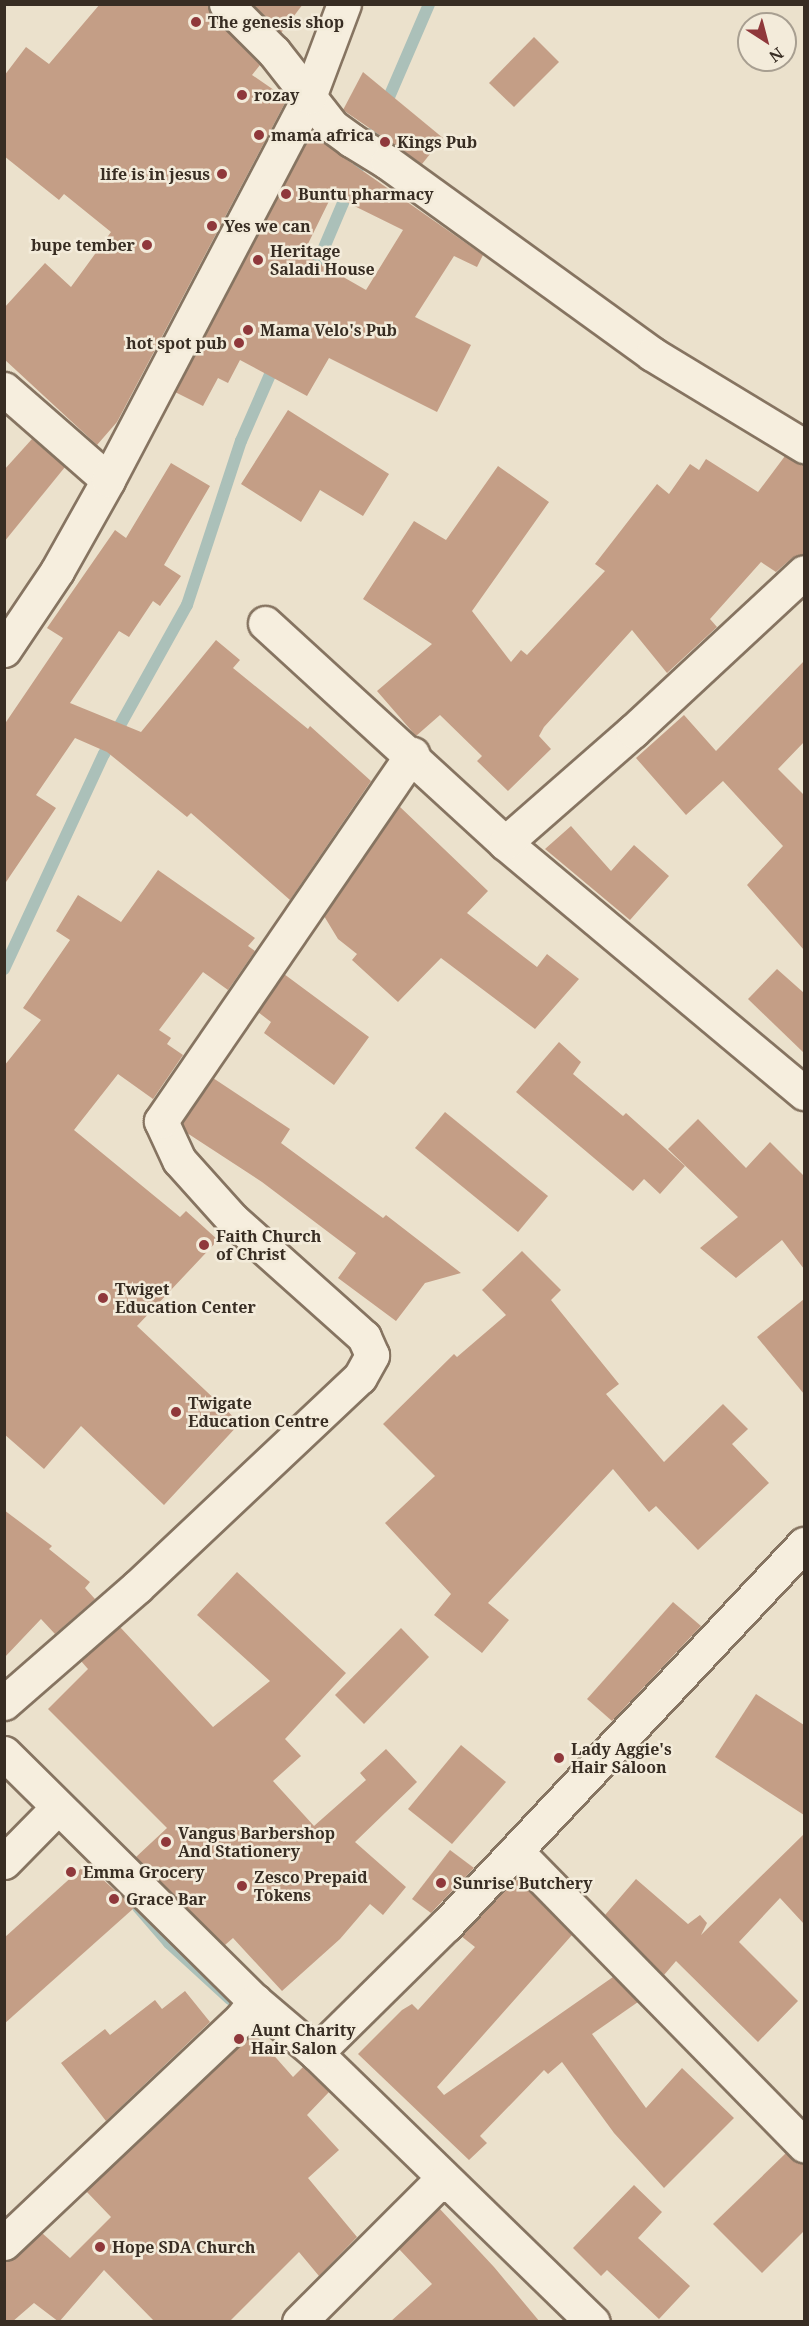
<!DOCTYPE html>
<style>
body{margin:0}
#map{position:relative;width:809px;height:2326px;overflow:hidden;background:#ebe1cc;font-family:"Noto Serif",serif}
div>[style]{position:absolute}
.stream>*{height:12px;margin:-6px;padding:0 6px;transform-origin:6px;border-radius:6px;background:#abc0b9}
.building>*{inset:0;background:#c49e86}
.roads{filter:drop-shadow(2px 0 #867461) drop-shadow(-2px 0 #867461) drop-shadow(0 2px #867461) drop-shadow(0 -2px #867461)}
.street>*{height:33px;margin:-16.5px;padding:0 16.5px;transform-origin:16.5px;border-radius:16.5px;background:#f6eede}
.dots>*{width:16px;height:16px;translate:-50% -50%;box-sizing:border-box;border:3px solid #f3ebda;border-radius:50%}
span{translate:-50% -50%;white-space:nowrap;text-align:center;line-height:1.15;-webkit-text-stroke:5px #f3ebda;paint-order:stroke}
.poi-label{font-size:16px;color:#382d23;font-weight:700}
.left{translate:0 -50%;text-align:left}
.right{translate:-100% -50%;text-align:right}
.frame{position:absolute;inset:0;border:6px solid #382d23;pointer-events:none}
.north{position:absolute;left:737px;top:12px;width:60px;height:60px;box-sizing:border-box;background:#f3ebda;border:2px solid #a89f91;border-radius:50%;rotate:144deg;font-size:16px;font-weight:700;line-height:24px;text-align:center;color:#382d23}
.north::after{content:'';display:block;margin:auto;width:21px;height:27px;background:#8f383b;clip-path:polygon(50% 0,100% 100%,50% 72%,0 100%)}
</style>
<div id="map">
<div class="stream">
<i style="left:374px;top:132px;width:139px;rotate:-66.7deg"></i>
<i style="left:312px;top:276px;width:130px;rotate:-67deg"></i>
<i style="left:4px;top:969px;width:237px;rotate:-65.1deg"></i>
<i style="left:104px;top:754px;width:171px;rotate:-60.9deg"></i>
<i style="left:187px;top:605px;width:173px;rotate:-71.8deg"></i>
<i style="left:241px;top:441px;width:87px;rotate:-66.4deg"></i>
<i style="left:138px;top:1907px;width:48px;rotate:49.3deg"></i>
<i style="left:169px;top:1943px;width:83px;rotate:42.6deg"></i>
</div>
<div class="building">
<i style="clip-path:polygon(100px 4px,208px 4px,213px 17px,260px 65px,252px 75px,287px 99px,117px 422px,97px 445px,4px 359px,4px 308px,45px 263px,71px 287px,111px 232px,64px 194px,59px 200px,4px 156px,4px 76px,26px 47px,49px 64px)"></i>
<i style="clip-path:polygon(253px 4px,303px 4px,281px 33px)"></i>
<i style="clip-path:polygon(534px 37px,559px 62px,514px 107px,489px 83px)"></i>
<i style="clip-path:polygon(363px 72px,443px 138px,422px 164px,343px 110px)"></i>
<i style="clip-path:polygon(evenodd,312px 131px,340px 155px,483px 255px,477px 267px,454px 256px,415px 317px,471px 345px,437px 412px,329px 358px,307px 396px,240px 360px,228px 383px,218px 378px,203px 406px,175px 392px,312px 131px,332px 195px,403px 230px,366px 290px,303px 254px,332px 195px)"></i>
<i style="clip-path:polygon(288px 410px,389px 474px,363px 516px,320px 490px,301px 522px,241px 484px)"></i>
<i style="clip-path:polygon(32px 439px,65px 467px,4px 542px,4px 470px)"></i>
<i style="clip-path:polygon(785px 456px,804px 465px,804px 554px,792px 558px,776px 572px,761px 562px,710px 619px,717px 627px,667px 673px,632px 630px,544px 727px,539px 736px,551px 749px,508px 791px,477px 761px,482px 756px,440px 715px,416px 736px,377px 691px,432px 644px,363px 599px,414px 521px,446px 540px,498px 466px,549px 502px,472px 611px,511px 662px,521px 650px,527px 655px,605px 571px,595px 564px,657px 484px,669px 494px,690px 464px,699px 470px,706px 459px,758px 492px)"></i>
<i style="clip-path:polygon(171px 463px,210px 486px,164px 565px,181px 576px,160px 606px,153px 601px,129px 637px,119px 631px,70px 703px,141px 732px,216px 640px,240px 660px,233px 668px,308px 729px,310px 726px,371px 781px,290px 900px,191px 813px,187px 817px,107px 752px,75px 738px,36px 795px,56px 808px,4px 885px,4px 725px,63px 638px,47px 628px,115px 530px,126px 538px)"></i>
<i style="clip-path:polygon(804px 661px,804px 742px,778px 769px,804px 795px,804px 950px,747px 885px,783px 846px,723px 781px,686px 815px,636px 758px,684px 715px,716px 751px)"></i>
<i style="clip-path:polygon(399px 806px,488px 891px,467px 913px,537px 967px,547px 954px,579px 979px,535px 1029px,441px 958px,398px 1002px,352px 960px,357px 954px,338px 939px,324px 916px)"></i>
<i style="clip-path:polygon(571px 826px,611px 871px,634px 845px,669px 876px,630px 920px,545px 849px)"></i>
<i style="clip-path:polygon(158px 870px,255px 938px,248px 946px,255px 951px,228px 990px,203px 972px,159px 1030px,171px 1038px,167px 1044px,183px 1055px,153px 1099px,118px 1074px,74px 1130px,180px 1217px,186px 1211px,218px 1240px,137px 1326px,240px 1423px,164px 1505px,81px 1426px,44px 1469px,4px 1434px,4px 1066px,41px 1020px,23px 1008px,70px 940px,56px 931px,78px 895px,121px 922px)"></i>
<i style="clip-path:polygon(777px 969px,804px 993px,804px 1053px,748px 999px)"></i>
<i style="clip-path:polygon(284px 974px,369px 1037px,334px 1085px,264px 1033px,271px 1022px,258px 1012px)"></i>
<i style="clip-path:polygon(559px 1042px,581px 1062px,573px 1074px,623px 1116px,626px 1113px,685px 1166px,660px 1194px,644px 1179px,633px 1191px,516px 1092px)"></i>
<i style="clip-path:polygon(213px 1078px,290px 1129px,281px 1143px,383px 1218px,386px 1215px,461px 1273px,425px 1283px,396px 1321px,338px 1278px,356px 1253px,262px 1182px,187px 1133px,182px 1123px)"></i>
<i style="clip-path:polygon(445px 1112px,548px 1196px,518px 1232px,415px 1148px)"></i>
<i style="clip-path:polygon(698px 1119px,746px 1168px,770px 1142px,804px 1176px,804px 1269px,782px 1240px,736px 1278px,700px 1248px,738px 1217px,668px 1149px)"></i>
<i style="clip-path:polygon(522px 1251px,561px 1290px,551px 1300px,619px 1384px,606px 1394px,664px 1462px,723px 1404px,748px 1429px,732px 1444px,769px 1483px,698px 1550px,656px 1506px,649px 1512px,613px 1469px,488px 1603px,509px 1620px,482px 1653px,434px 1615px,451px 1594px,385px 1523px,435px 1476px,383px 1424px,454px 1354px,457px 1357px,506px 1315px,482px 1290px)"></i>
<i style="clip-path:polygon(804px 1299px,804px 1394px,757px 1337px)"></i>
<i style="clip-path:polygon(4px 1510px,52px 1546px,49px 1549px,90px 1582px,85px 1588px,95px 1599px,55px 1634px,41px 1619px,4px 1658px)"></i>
<i style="clip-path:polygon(237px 1572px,346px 1673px,285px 1739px,301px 1756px,273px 1781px,314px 1826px,366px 1780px,360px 1773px,386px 1749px,417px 1782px,355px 1842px,406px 1887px,383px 1915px,370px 1904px,340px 1939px,282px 1991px,233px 1938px,225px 1945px,136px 1857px,167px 1828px,48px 1709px,88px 1669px,81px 1661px,120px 1627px,213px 1727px,270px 1681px,197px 1615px)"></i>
<i style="clip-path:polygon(673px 1602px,701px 1626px,612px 1721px,587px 1699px)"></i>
<i style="clip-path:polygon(401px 1628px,429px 1657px,364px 1724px,335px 1695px)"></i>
<i style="clip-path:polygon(756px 1694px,804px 1725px,804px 1815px,715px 1757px)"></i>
<i style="clip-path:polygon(461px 1745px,506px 1782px,452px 1844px,408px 1809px)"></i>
<i style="clip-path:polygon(804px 1834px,804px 1924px,780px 1898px,739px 1942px,798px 2001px,758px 2042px,676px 1961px,664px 1975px,605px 1915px,636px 1879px,688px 1924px,700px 1915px,707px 1923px,701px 1935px)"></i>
<i style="clip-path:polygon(450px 1850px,474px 1868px,431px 1913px,412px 1899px)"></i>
<i style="clip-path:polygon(86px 1864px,134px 1908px,4px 2024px,4px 1938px)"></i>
<i style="clip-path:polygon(516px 1878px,572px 1935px,437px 2087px,444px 2095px,613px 1977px,638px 2002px,592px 2034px,646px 2108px,682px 2068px,734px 2118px,664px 2188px,614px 2133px,562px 2062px,548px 2074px,544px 2070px,480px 2136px,487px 2143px,469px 2160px,358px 2054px,402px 2010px,412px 2004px,418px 2010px,475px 1947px,461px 1936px)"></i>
<i style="clip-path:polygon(185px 1991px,210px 2022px,106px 2121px,61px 2063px,105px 2029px,110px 2035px,155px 2000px,162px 2009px)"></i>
<i style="clip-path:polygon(254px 2033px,293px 2077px,303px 2067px,329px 2092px,307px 2115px,339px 2150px,308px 2178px,357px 2237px,319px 2276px,299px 2252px,229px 2322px,155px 2322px,104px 2270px,59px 2322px,34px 2303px,12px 2322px,4px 2322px,4px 2261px,17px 2257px,42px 2233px,70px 2258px,111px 2217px,86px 2191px)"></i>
<i style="clip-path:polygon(786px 2153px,804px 2163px,804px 2231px,762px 2273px,713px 2224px)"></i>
<i style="clip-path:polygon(634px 2185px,662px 2212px,638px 2238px,690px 2286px,659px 2319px,607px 2270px,601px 2276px,573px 2248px)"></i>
<i style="clip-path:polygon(439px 2208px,494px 2267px,540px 2322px,390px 2322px,432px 2284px,399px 2249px)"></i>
</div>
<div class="roads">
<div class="street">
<i style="left:226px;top:4px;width:68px;rotate:45deg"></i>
<i style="left:274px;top:52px;width:94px;rotate:51.9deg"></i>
<i style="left:332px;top:126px;width:24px;rotate:36deg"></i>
<i style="left:351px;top:140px;width:42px;rotate:31.4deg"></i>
<i style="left:387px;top:162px;width:327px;rotate:35.9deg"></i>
<i style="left:652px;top:354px;width:178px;rotate:31.2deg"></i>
<i style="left:4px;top:389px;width:138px;rotate:41.2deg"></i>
<i style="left:265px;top:623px;width:326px;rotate:42.5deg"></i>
<i style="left:505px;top:843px;width:390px;rotate:39.9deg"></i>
<i style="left:4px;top:650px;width:95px;rotate:-56.1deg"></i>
<i style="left:57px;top:571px;width:104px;rotate:-60.7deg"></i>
<i style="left:108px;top:480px;width:433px;rotate:-62.3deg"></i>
<i style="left:309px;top:97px;width:99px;rotate:-69.4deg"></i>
<i style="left:505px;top:843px;width:170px;rotate:-41.2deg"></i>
<i style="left:633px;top:731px;width:233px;rotate:-42.9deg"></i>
<i style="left:4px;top:1703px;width:176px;rotate:-41.1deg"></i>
<i style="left:137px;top:1587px;width:306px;rotate:-43.3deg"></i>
<i style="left:360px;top:1377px;width:25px;rotate:-61deg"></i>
<i style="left:372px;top:1355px;width:20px;rotate:-114deg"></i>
<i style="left:364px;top:1337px;width:177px;rotate:-138.2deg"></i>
<i style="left:232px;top:1219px;width:79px;rotate:-131.9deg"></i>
<i style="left:179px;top:1160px;width:43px;rotate:-114.8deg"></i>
<i style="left:161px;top:1121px;width:445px;rotate:-55.6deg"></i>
<i style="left:4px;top:1753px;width:353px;rotate:44.7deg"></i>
<i style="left:255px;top:2001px;width:80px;rotate:40.4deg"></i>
<i style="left:316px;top:2053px;width:386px;rotate:44.2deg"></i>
<i style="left:516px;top:1851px;width:412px;rotate:45.6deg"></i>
<i style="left:4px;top:1862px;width:74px;rotate:-45.5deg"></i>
<i style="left:316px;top:2053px;width:182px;rotate:-44.6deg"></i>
<i style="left:446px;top:1925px;width:523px;rotate:-46.78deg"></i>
<i style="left:4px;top:2243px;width:326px;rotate:-43.4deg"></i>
<i style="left:241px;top:2019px;width:23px;rotate:-52deg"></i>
<i style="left:299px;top:2322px;width:194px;rotate:-45deg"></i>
<i style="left:436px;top:2185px;width:15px"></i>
</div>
</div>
<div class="dots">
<i style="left:196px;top:22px;background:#8f383b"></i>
<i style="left:242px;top:95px;background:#8f383b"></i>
<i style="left:259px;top:135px;background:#8f383b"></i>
<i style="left:385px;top:142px;background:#8f383b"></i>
<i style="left:222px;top:174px;background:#8f383b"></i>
<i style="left:286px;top:194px;background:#8f383b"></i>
<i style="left:212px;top:226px;background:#8f383b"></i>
<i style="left:147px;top:245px;background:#8f383b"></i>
<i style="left:258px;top:260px;background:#8f383b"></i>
<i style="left:248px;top:330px;background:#8f383b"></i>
<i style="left:239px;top:343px;background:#8f383b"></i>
<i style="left:204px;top:1245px;background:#8f383b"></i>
<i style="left:103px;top:1298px;background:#8f383b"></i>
<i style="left:176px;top:1412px;background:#8f383b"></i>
<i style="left:559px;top:1758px;background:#8f383b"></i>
<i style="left:166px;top:1842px;background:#8f383b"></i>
<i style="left:71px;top:1872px;background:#8f383b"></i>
<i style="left:441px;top:1883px;background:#8f383b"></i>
<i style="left:242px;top:1886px;background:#8f383b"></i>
<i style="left:114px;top:1899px;background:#8f383b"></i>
<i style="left:239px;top:2039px;background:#8f383b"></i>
<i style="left:100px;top:2247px;background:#8f383b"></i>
</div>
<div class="poi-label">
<span class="left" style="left:208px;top:22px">The genesis shop</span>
<span class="left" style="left:254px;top:95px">rozay</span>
<span class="left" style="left:271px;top:135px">mama africa</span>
<span class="left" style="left:397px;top:142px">Kings Pub</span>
<span class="right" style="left:210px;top:174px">life is in jesus</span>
<span class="left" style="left:298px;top:194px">Buntu pharmacy</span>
<span class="left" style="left:224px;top:226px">Yes we can</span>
<span class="right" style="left:135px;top:245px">bupe tember</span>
<span class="left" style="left:270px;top:260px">Heritage<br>Saladi House</span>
<span class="left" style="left:260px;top:330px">Mama Velo's Pub</span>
<span class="right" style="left:227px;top:343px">hot spot pub</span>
<span class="left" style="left:216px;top:1245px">Faith Church<br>of Christ</span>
<span class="left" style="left:115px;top:1298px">Twiget<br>Education Center</span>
<span class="left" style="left:188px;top:1412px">Twigate<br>Education Centre</span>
<span class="left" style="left:571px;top:1758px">Lady Aggie's<br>Hair Saloon</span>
<span class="left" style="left:178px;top:1842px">Vangus Barbershop<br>And Stationery</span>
<span class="left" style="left:83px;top:1872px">Emma Grocery</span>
<span class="left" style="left:254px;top:1886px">Zesco Prepaid<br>Tokens</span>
<span class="left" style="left:453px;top:1883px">Sunrise Butchery</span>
<span class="left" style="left:126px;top:1899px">Grace Bar</span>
<span class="left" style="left:251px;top:2039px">Aunt Charity<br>Hair Salon</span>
<span class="left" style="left:112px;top:2247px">Hope SDA Church</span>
</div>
<div class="frame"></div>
<div class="north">N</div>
</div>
